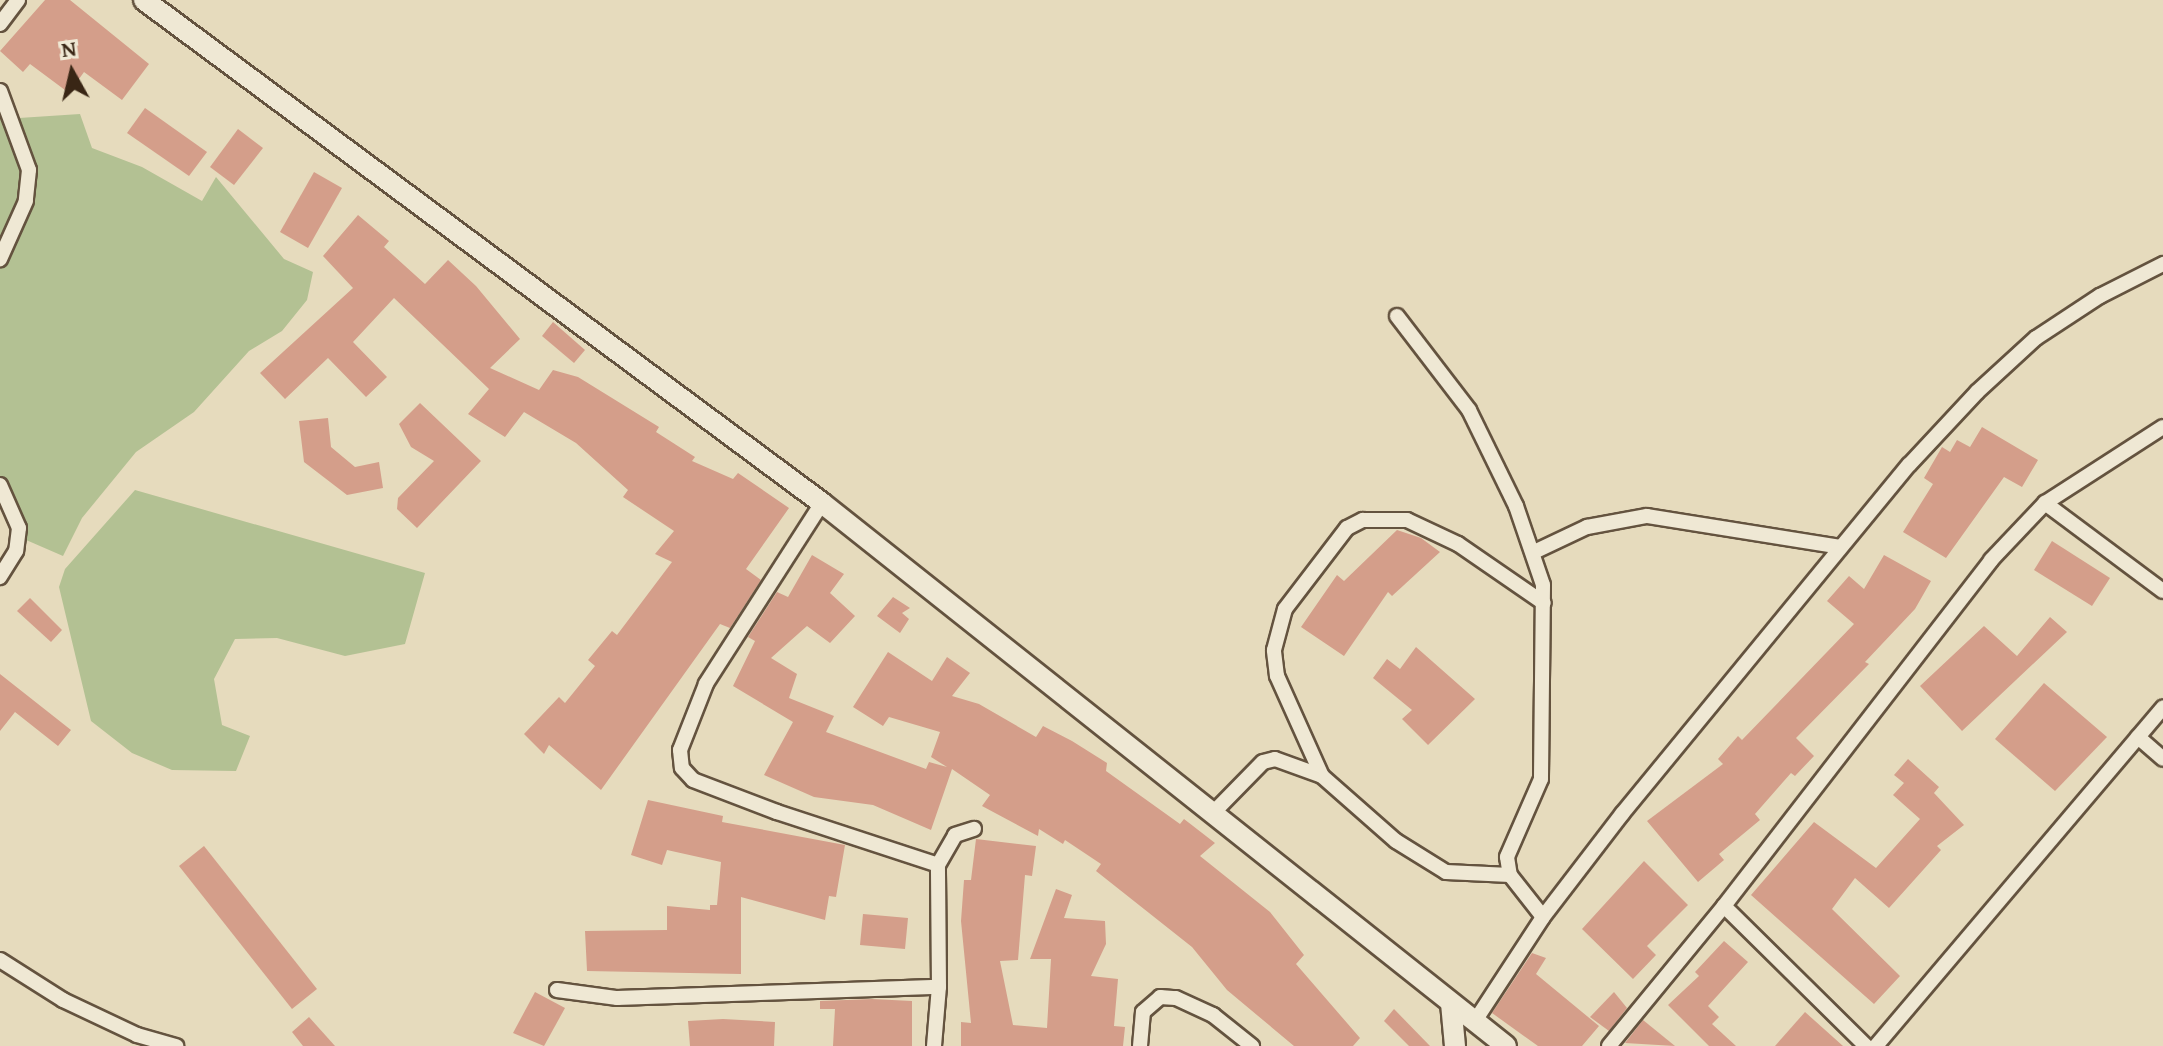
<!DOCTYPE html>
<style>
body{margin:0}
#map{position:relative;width:2163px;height:1046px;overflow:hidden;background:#e6dbbd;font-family:"Gentium Book Plus",serif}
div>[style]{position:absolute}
.green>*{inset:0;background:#b3c193}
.building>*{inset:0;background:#d49e8a}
.roads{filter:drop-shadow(2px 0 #64533f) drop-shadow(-2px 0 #64533f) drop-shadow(0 2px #64533f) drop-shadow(0 -2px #64533f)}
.street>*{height:14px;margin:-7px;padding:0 7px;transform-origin:7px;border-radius:7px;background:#efe8d4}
.secondary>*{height:20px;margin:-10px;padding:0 10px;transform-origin:10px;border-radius:10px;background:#efe8d4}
span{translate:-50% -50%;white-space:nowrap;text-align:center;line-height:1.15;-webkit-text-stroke:8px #efe8d4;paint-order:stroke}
.north{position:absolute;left:32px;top:32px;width:80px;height:80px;-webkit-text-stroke:6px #efe8d4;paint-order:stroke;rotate:352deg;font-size:22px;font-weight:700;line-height:32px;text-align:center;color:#392615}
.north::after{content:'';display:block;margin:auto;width:28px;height:36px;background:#392615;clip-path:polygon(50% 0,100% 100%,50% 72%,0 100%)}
</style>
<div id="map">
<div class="green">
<i style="clip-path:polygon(80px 114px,92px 148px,142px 167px,202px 201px,216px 177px,284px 259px,313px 272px,307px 300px,282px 331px,249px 351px,194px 412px,136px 452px,82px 518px,63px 556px,10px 533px,0 488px,0 118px,20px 155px,19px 118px)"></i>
<i style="clip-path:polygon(135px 490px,425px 573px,405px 644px,345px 656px,277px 638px,235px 639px,214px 679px,222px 725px,250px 736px,236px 771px,172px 770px,132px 753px,91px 721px,59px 587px,65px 569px)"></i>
</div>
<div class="building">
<i style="clip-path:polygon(45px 0,70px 0,149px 64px,122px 100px,84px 72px,69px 93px,30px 64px,23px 72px,0 51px)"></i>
<i style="clip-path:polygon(145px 108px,207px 152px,189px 176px,127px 133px)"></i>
<i style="clip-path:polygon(238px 129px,263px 148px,234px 185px,210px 167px)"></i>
<i style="clip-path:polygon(314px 172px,342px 188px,308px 248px,280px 232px)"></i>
<i style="clip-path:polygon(358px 215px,389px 241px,384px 247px,425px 284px,448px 260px,476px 286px,520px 339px,490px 368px,539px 390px,553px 370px,578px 377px,659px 427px,656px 432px,695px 457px,692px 461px,733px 479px,738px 473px,789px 508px,746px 569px,761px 580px,730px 628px,720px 624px,601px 790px,549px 745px,544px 754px,524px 734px,559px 697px,565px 703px,595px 666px,588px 660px,612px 631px,617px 635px,672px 562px,655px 554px,674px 531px,623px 497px,628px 490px,576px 443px,524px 412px,505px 437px,468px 414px,489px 389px,394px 298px,353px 342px,387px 377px,366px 397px,328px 358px,285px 399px,260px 373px,353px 288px,323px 256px)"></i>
<i style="clip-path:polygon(553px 322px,585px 350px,574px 363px,542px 336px)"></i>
<i style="clip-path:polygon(420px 403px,481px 461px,417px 528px,397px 509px,398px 498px,434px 461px,411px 447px,399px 424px)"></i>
<i style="clip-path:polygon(328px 418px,331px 447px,355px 467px,379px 462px,383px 488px,347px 495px,304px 462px,299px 421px)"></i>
<i style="clip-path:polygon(1982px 427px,2038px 460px,2022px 487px,2004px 477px,1946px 558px,1903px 532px,1933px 484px,1924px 478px,1942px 447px,1950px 452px,1957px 440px,1970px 447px)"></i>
<i style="clip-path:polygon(1397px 530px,1421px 538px,1440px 552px,1392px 596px,1388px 592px,1344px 656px,1301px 627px,1337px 575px,1344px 581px)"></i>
<i style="clip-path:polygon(2052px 541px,2110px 578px,2092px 606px,2034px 570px)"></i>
<i style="clip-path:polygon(812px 555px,844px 574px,830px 593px,855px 616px,830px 643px,807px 626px,771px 658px,797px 674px,789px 698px,834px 716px,826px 732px,926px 769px,929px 762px,947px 767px,931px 757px,940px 732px,889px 717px,883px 726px,853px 707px,888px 652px,932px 681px,947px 657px,970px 673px,952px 696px,979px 704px,1036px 737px,1043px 726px,1072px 741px,1107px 763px,1106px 771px,1180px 824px,1184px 819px,1215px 843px,1200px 856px,1270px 912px,1304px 955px,1296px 964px,1360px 1038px,1353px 1046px,1294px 1046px,1227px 990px,1192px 947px,1096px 871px,1101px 864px,1065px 840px,1063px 844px,1039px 829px,1038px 836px,982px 806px,990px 795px,952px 769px,931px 830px,873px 805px,814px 797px,764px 775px,793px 722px,733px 686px,755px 641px,748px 637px,777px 592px,788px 597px)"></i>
<i style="clip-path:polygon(1884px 555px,1931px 581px,1915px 609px,1865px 662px,1869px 664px,1796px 738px,1814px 756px,1795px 776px,1791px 773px,1755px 814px,1760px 820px,1719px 854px,1724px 860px,1698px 882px,1647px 821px,1723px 764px,1718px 759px,1738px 736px,1742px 740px,1854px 624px,1827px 601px,1849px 576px,1864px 589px)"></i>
<i style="clip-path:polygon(893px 597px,910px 608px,902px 613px,909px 619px,900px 633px,877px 616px)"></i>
<i style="clip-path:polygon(30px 598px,62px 630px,51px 642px,17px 611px)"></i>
<i style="clip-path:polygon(2050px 617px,2067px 632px,1962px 731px,1920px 686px,1984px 626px,2017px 656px)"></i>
<i style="clip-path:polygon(1416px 647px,1475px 699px,1428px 745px,1402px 719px,1412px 710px,1373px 678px,1387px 659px,1400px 669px)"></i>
<i style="clip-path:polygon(0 674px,71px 730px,58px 746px,15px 712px,0 731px)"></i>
<i style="clip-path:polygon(2044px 683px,2107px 737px,2055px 791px,1995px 739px)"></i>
<i style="clip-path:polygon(1908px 759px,1939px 787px,1934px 793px,1964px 825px,1937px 846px,1941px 850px,1889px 908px,1855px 878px,1832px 909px,1900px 976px,1874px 1004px,1751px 895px,1814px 822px,1876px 868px,1920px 819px,1893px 795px,1904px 783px,1894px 775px)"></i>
<i style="clip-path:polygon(648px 800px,723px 816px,722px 822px,845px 845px,836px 897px,829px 896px,825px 920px,741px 897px,741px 974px,587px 971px,585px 931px,667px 930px,667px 906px,710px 910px,710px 905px,717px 905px,721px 862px,667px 850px,662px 865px,631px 855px)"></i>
<i style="clip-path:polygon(976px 839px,1036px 846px,1032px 876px,1025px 875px,1018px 960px,1000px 961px,1013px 1025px,1047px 1028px,1051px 959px,1030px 959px,1056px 889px,1072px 895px,1064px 918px,1105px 921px,1106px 944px,1091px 976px,1118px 979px,1114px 1026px,1125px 1027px,1123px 1046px,961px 1046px,961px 1022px,971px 1023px,961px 921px,964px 880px,971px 880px)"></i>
<i style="clip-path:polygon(204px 846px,317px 989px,292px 1009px,179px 866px)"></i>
<i style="clip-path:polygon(1644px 861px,1688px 905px,1647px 946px,1656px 955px,1633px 979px,1582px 929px)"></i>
<i style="clip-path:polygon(863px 914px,908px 918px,905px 949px,860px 945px)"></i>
<i style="clip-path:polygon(1724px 941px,1748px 962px,1708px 1006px,1719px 1017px,1712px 1024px,1736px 1046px,1709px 1046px,1668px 1005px,1699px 976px,1695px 972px)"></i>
<i style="clip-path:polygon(1532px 953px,1546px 958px,1536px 974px,1599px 1026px,1582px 1046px,1538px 1046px,1492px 1013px)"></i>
<i style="clip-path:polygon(535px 992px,565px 1008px,544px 1046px,513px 1033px)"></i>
<i style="clip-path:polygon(1614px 992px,1627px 1008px,1609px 1031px,1590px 1017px)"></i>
<i style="clip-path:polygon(872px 999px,912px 1001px,912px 1046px,833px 1046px,835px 1009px,820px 1009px,820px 1001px)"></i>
<i style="clip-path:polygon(1394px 1009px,1430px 1046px,1409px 1046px,1384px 1021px)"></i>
<i style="clip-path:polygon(1805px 1012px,1843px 1046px,1775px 1046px)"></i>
<i style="clip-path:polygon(309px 1017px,335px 1046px,303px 1046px,292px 1032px)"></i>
<i style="clip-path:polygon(723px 1019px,775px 1022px,774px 1046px,690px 1046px,688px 1021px)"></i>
<i style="clip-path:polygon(1643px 1020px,1675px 1046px,1625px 1043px)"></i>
</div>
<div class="roads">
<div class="street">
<i style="left:0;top:24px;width:30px;rotate:-53deg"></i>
<i style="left:0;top:91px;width:84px;rotate:69.8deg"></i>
<i style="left:29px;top:170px;width:31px;rotate:96deg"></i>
<i style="left:26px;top:201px;width:64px;rotate:114.1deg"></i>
<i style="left:1397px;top:316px;width:118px;rotate:52.5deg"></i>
<i style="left:1469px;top:410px;width:107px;rotate:63.9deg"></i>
<i style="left:1516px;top:506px;width:83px;rotate:71.1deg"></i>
<i style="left:1543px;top:585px;width:194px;rotate:90.6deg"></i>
<i style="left:1541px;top:779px;width:85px;rotate:113.6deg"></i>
<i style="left:1507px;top:857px;width:18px;rotate:81deg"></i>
<i style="left:1510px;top:875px;width:53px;rotate:51.8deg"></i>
<i style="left:0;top:485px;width:47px;rotate:66.2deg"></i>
<i style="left:19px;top:528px;width:23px;rotate:97deg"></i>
<i style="left:16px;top:551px;width:31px;rotate:122deg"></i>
<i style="left:822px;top:503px;width:215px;rotate:122.7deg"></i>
<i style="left:706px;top:684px;width:71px;rotate:111.5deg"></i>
<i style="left:680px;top:750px;width:18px;rotate:84deg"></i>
<i style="left:682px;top:768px;width:16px;rotate:47deg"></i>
<i style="left:693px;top:780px;width:90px;rotate:20.9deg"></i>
<i style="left:777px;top:812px;width:169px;rotate:18.2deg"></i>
<i style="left:2045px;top:503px;width:147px;rotate:36.7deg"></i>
<i style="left:1534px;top:552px;width:59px;rotate:-25.3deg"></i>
<i style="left:1587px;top:527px;width:61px;rotate:-10.4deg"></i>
<i style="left:1647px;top:516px;width:195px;rotate:9.1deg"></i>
<i style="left:2138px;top:737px;width:33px;rotate:41deg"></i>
<i style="left:1322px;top:776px;width:110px;rotate:-114.2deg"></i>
<i style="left:1277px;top:676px;width:26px;rotate:-97deg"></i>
<i style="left:1274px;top:650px;width:42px;rotate:-75deg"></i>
<i style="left:1285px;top:609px;width:102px;rotate:-52.6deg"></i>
<i style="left:1347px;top:528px;width:18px;rotate:-27deg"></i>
<i style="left:1363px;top:520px;width:44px"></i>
<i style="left:1407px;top:520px;width:56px;rotate:25.2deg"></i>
<i style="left:1458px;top:544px;width:104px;rotate:34.5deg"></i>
<i style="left:1213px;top:813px;width:71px;rotate:-45.6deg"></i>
<i style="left:1263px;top:762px;width:12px;rotate:-14deg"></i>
<i style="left:1275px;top:759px;width:50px;rotate:19.9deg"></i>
<i style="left:1322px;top:776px;width:98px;rotate:41.3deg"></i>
<i style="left:1396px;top:841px;width:59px;rotate:31.8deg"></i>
<i style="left:1446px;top:872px;width:64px;rotate:2.7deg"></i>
<i style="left:1724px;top:906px;width:437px;rotate:-52.3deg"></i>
<i style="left:1991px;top:560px;width:79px;rotate:-46.5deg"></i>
<i style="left:2045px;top:503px;width:140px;rotate:-32.8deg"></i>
<i style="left:0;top:960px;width:75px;rotate:32.4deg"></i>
<i style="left:63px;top:1000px;width:82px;rotate:25.3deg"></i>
<i style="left:137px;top:1035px;width:41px;rotate:15.8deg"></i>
<i style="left:557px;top:990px;width:61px;rotate:7.6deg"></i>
<i style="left:617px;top:998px;width:322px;rotate:-2deg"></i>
<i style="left:1475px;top:1021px;width:124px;rotate:-56.8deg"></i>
<i style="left:1543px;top:917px;width:130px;rotate:-52.5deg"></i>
<i style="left:1622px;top:814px;width:452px;rotate:-50.6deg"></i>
<i style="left:1909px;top:465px;width:100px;rotate:-47deg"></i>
<i style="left:1977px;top:392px;width:80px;rotate:-42.5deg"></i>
<i style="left:2036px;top:338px;width:77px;rotate:-33.3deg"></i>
<i style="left:2100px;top:296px;width:71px;rotate:-26.9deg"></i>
<i style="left:934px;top:1046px;width:59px;rotate:-85.2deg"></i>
<i style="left:939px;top:987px;width:122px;rotate:-90.5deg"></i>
<i style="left:938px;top:865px;width:34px;rotate:-60deg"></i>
<i style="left:955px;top:835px;width:20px;rotate:-18deg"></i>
<i style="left:1140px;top:1046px;width:34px;rotate:-85deg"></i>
<i style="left:1143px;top:1012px;width:23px;rotate:-41deg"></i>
<i style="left:1160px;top:997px;width:16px;rotate:4deg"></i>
<i style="left:1176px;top:998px;width:41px;rotate:24.7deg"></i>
<i style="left:1213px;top:1015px;width:50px;rotate:38.5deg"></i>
<i style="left:1609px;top:1046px;width:181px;rotate:-50.6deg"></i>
<i style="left:1724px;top:906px;width:199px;rotate:44.6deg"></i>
<i style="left:1876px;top:1046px;width:444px;rotate:-49.7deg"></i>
</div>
<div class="secondary">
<i style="left:144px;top:0;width:844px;rotate:36.57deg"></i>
<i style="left:822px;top:503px;width:873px;rotate:38.44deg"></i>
<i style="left:1451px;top:1003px;width:43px;rotate:84.7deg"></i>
</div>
</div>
<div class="north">N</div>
</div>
